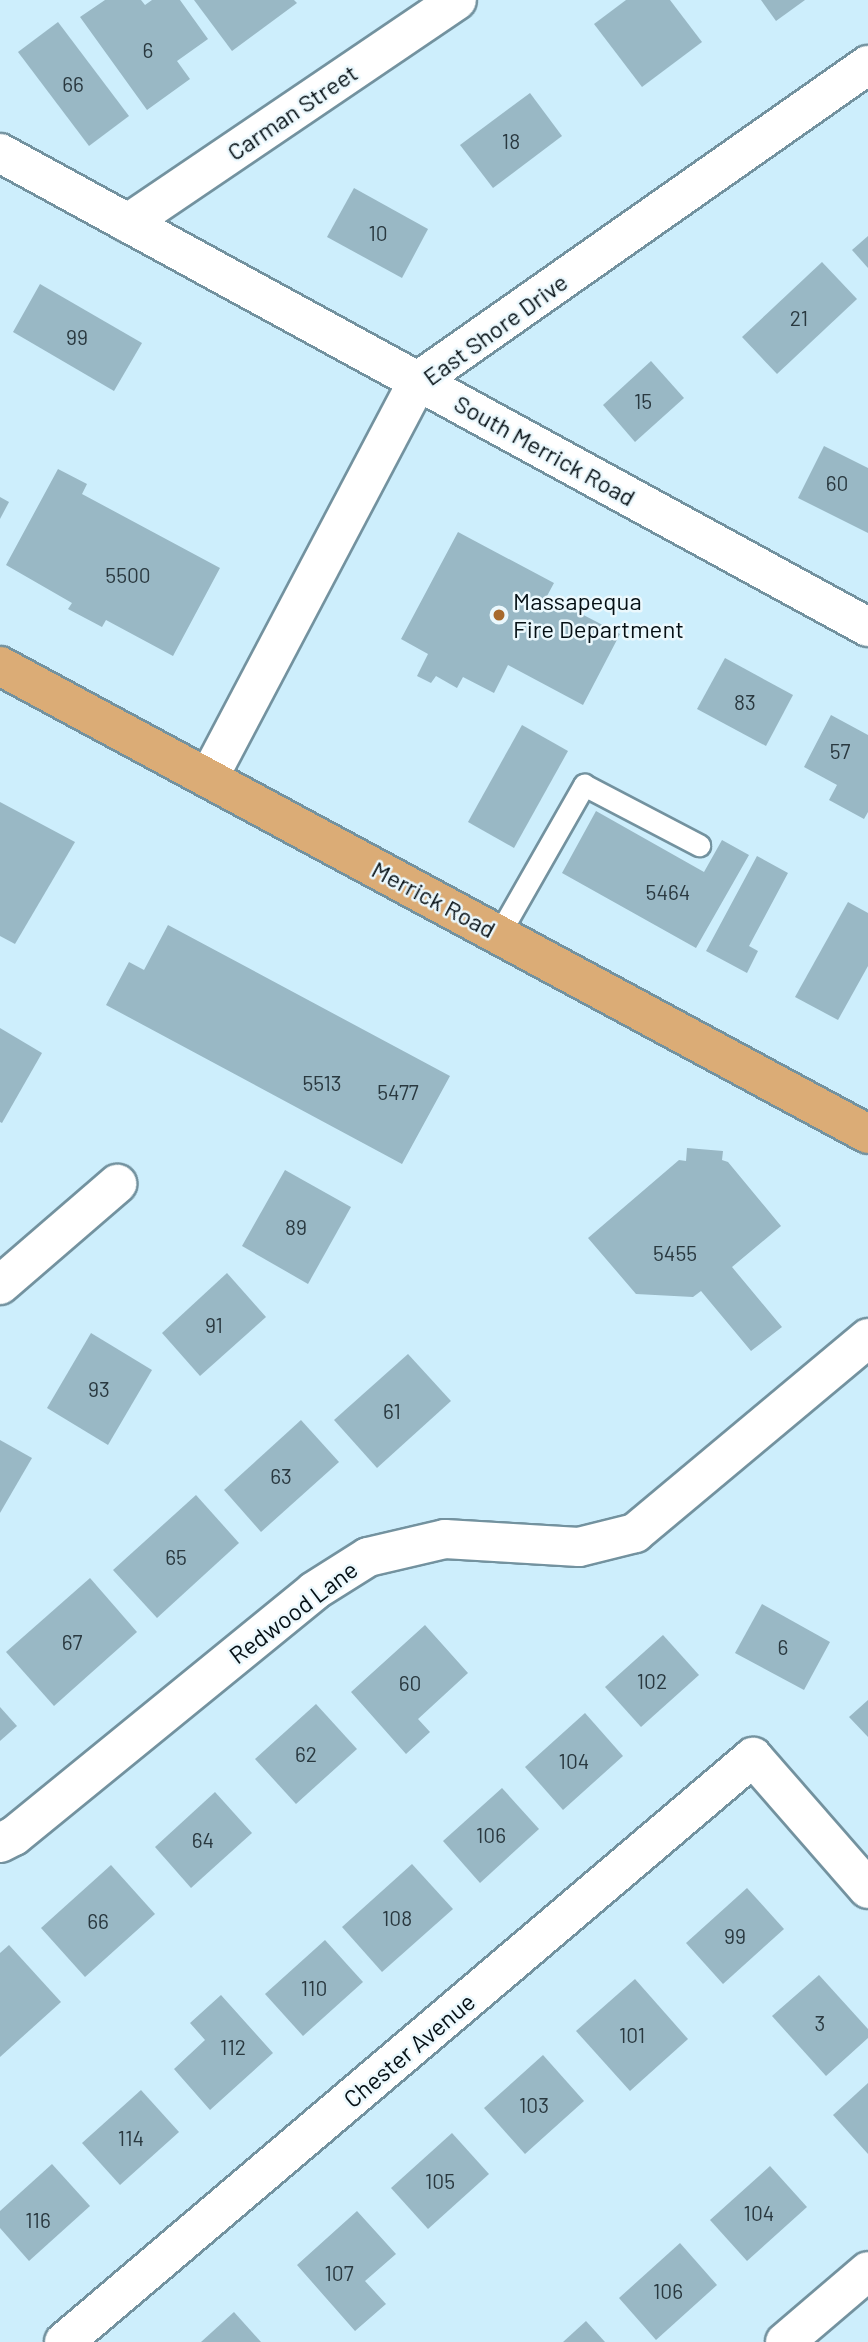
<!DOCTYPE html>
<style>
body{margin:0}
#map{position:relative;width:868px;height:2342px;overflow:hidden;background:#cdeefc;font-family:Barlow,sans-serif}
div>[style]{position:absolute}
.building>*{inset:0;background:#99b8c5}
.roads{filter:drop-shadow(2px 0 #73929f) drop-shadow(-2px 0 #73929f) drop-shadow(0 2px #73929f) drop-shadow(0 -2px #73929f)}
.service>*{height:21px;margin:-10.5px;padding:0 10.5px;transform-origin:10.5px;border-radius:10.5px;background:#fff}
.minor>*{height:38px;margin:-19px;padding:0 19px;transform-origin:19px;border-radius:19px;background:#fff}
.primary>*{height:38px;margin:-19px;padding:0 19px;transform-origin:19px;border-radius:19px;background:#dbac76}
.dots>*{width:19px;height:19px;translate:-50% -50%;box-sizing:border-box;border:4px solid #ebf8fd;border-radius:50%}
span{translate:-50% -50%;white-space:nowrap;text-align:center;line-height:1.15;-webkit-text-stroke:5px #ebf8fd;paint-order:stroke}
.number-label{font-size:21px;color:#2a3940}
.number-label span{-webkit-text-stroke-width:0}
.street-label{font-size:24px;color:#050f14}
.poi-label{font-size:24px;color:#050f14}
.left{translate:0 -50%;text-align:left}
</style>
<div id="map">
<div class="building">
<i style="clip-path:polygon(105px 0,141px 0,145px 5px,152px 0,180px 0,208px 39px,177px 61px,190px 79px,147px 110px,80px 17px)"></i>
<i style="clip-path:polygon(194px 0,294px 0,297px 3px,232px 51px)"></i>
<i style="clip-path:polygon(626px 0,670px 0,702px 42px,642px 87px,594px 24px)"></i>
<i style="clip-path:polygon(761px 0,805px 0,776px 21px)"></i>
<i style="clip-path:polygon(58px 22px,129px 116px,89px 146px,18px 52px)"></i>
<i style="clip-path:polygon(530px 93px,562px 136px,493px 188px,460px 145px)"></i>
<i style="clip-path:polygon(354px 188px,428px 229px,402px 278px,327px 237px)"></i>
<i style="clip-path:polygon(868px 236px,868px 268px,852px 250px)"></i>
<i style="clip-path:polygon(822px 262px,857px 299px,777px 374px,742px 337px)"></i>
<i style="clip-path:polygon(40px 284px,142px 343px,114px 391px,13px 332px)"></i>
<i style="clip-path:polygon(651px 361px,684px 398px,635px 442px,603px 405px)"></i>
<i style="clip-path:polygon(824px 446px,868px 468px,868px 533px,798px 498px)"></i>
<i style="clip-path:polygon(58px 469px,87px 484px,82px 494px,220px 568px,173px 656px,106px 620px,102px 627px,68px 609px,72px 603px,6px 565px)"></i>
<i style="clip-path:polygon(0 497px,9px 502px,0 519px)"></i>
<i style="clip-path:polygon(458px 532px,554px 583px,547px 596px,620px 634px,583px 705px,508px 665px,494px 693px,463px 677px,457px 688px,436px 676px,431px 683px,417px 676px,428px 654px,401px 639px)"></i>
<i style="clip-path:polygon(725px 658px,793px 695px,766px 746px,697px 709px)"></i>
<i style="clip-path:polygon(831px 715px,868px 735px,868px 812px,864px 819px,829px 800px,837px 785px,804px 767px)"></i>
<i style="clip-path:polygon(522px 725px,568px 751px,514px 848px,468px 822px)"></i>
<i style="clip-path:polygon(0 802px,75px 842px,15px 944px,0 936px)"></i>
<i style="clip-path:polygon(596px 811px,704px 872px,722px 840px,749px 855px,696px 948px,562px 873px)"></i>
<i style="clip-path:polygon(757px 856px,788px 873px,749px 946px,758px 951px,747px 973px,706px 951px)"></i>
<i style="clip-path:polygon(848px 902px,868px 913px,868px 966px,838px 1020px,795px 997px)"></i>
<i style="clip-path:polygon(168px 925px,450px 1076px,402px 1164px,106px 1005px,129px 962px,144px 970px)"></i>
<i style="clip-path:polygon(0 1028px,42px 1053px,2px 1123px,0 1122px)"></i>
<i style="clip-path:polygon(687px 1148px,723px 1151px,722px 1160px,728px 1162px,781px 1226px,732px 1267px,782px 1327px,751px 1351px,701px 1291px,693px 1297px,636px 1294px,588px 1238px,679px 1160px,686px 1161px)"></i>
<i style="clip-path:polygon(285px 1170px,351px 1207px,308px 1284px,242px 1246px)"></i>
<i style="clip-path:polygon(227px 1273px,266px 1317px,200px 1376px,162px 1333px)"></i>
<i style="clip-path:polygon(91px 1333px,152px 1370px,108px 1445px,47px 1408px)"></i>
<i style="clip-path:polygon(408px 1354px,451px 1401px,377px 1468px,334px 1420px)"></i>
<i style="clip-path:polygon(301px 1420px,339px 1462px,261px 1532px,224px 1490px)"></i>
<i style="clip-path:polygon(0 1440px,32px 1458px,0 1513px)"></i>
<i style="clip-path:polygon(196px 1495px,239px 1543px,157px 1618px,113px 1570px)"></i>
<i style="clip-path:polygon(90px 1578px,137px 1632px,54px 1706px,6px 1652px)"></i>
<i style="clip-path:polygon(762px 1604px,830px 1642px,804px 1690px,735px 1653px)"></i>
<i style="clip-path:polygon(425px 1625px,468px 1673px,418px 1719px,430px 1732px,406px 1754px,351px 1692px)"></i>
<i style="clip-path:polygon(663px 1635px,699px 1675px,641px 1727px,605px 1687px)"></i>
<i style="clip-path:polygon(868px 1700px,868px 1737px,849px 1717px)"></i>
<i style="clip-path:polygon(316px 1704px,357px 1749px,296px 1804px,255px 1759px)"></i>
<i style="clip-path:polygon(0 1707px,17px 1726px,0 1741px)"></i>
<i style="clip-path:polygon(585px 1713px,623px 1756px,563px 1810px,525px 1767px)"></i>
<i style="clip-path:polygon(502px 1788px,539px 1829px,480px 1883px,443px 1841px)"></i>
<i style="clip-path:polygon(215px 1792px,252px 1833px,191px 1888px,155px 1847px)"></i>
<i style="clip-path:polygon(412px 1864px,453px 1909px,382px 1972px,342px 1927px)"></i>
<i style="clip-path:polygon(111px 1865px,155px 1914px,85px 1977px,41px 1928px)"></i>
<i style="clip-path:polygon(747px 1888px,784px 1929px,723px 1984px,686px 1943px)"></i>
<i style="clip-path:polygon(325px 1940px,363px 1982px,303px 2036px,265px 1994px)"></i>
<i style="clip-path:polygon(9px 1945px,61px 2002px,0 2057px,0 1953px)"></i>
<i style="clip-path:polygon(819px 1975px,868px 2029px,868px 2038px,826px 2076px,772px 2016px)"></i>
<i style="clip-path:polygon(635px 1979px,688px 2039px,630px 2091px,576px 2031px)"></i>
<i style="clip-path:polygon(221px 1995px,273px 2053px,210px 2110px,174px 2069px,205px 2040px,190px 2023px)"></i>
<i style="clip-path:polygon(543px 2055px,584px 2101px,525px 2154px,484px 2108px)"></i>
<i style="clip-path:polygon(868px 2083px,868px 2154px,833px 2115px)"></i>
<i style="clip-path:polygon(141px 2090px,179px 2132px,120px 2185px,82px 2143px)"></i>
<i style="clip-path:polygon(452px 2133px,489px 2174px,428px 2229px,391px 2188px)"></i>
<i style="clip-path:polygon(52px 2164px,90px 2206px,29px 2261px,0 2228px,0 2211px)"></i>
<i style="clip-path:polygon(770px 2166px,807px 2207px,747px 2261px,710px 2220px)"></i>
<i style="clip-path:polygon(357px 2211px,396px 2254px,365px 2281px,386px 2304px,355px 2331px,297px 2265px)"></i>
<i style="clip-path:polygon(680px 2243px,717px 2285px,656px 2340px,619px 2298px)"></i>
<i style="clip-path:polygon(234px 2312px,261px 2342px,201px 2342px)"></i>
<i style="clip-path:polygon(586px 2321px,605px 2342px,563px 2342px)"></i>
</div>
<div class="roads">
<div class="service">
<i style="left:499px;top:934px;width:172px;rotate:-60.3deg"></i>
<i style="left:584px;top:785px;width:130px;rotate:27.6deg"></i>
</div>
<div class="minor">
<i style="left:0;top:153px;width:989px;rotate:28.64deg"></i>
<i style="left:128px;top:223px;width:397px;rotate:-34.1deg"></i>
<i style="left:209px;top:777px;width:448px;rotate:-62.2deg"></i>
<i style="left:418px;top:381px;width:550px;rotate:-35.08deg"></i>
<i style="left:0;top:1285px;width:155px;rotate:-40.8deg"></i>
<i style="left:0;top:1843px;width:16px;rotate:-27deg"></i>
<i style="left:14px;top:1836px;width:387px;rotate:-39.2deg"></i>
<i style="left:314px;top:1591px;width:64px;rotate:-32.2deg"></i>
<i style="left:368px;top:1557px;width:79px;rotate:-13.2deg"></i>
<i style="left:445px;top:1539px;width:134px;rotate:3.4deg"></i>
<i style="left:579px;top:1547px;width:58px;rotate:-14deg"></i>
<i style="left:635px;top:1533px;width:304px;rotate:-39.9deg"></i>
<i style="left:64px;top:2342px;width:904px;rotate:-40.33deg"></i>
<i style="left:753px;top:1757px;width:175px;rotate:48.9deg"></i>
<i style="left:785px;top:2342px;width:109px;rotate:-40.5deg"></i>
</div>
<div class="primary">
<i style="left:0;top:666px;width:986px;rotate:28.33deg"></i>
</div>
</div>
<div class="dots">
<i style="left:499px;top:615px;background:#a76a2e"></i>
</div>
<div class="number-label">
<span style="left:148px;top:50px">6</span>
<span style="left:73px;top:84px">66</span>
<span style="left:511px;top:141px">18</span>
<span style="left:378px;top:233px">10</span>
<span style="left:799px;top:318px">21</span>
<span style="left:77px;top:337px">99</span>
<span style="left:643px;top:401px">15</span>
<span style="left:837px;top:483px">60</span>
<span style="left:128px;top:575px">5500</span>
<span style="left:745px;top:702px">83</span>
<span style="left:840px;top:751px">57</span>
<span style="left:668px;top:892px">5464</span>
<span style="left:322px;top:1083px">5513</span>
<span style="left:398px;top:1092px">5477</span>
<span style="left:296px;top:1227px">89</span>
<span style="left:675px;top:1253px">5455</span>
<span style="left:214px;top:1325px">91</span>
<span style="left:99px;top:1389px">93</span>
<span style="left:392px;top:1411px">61</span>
<span style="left:281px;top:1476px">63</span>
<span style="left:176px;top:1557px">65</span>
<span style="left:72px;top:1642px">67</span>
<span style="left:783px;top:1647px">6</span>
<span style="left:652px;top:1681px">102</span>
<span style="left:410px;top:1683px">60</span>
<span style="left:306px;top:1754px">62</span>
<span style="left:574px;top:1761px">104</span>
<span style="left:491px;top:1835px">106</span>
<span style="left:203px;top:1840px">64</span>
<span style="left:397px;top:1918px">108</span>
<span style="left:98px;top:1921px">66</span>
<span style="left:735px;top:1936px">99</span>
<span style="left:314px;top:1988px">110</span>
<span style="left:820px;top:2023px">3</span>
<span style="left:632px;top:2035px">101</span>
<span style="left:233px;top:2047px">112</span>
<span style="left:534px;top:2105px">103</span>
<span style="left:131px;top:2138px">114</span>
<span style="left:440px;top:2181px">105</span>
<span style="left:759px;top:2213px">104</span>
<span style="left:38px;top:2220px">116</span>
<span style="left:339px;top:2273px">107</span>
<span style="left:668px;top:2291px">106</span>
</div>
<div class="street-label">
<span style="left:292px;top:112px;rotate:-34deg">Carman Street</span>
<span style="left:495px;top:329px;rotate:-36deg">East Shore Drive</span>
<span style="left:545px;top:450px;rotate:29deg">South Merrick Road</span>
<span style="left:434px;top:899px;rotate:28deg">Merrick Road</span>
<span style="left:293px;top:1612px;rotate:-37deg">Redwood Lane</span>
<span style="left:409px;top:2050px;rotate:-40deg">Chester Avenue</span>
</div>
<div class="poi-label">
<span class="left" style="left:513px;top:615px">Massapequa<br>Fire Department</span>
</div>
</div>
